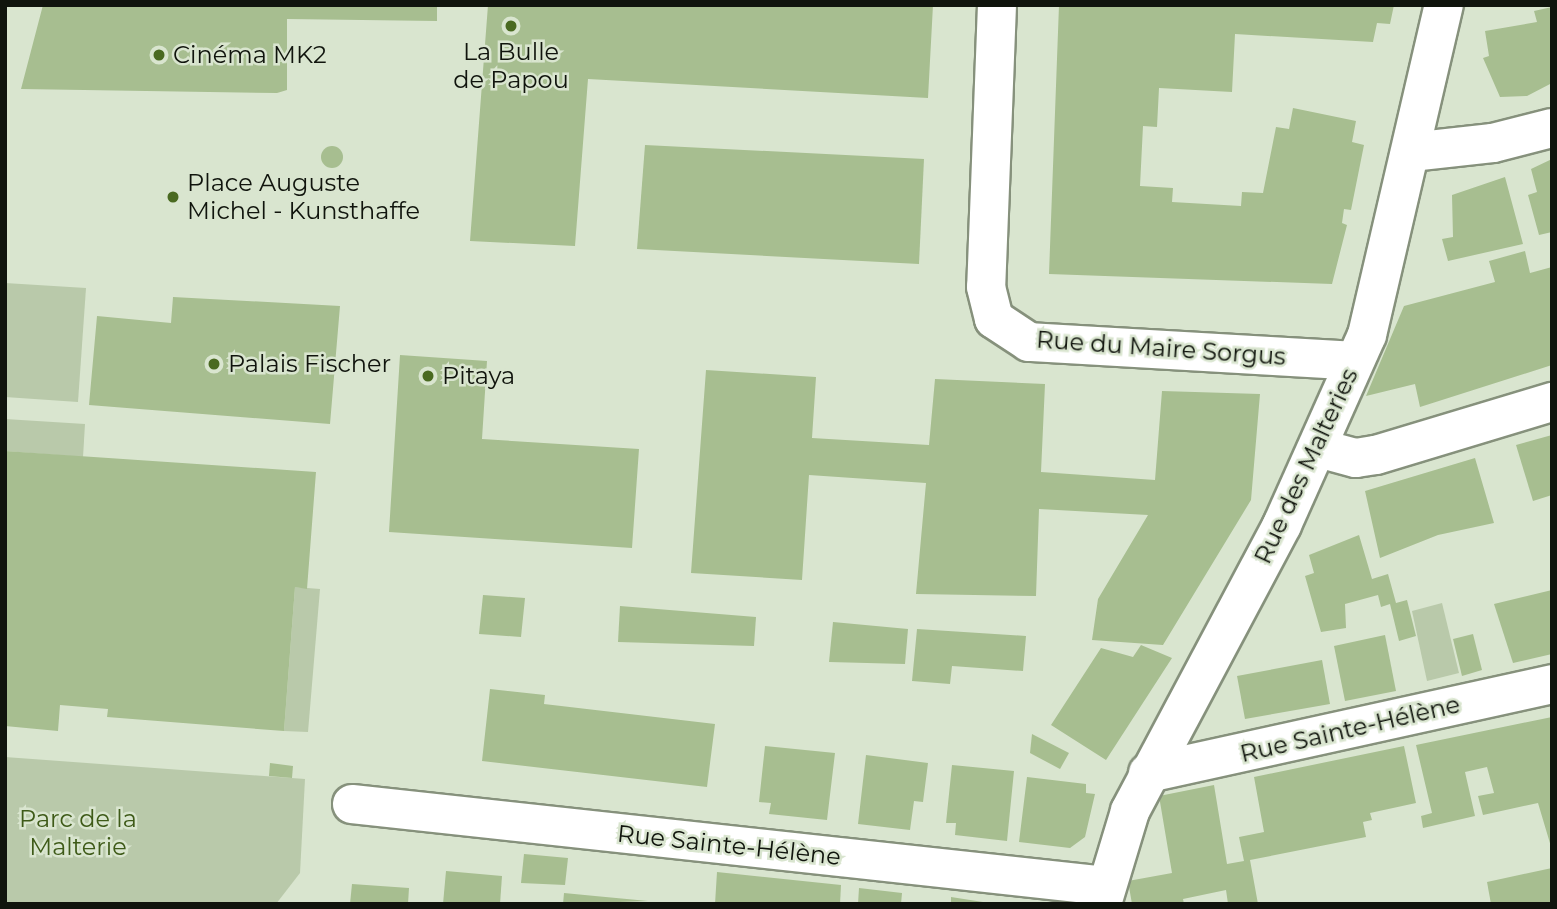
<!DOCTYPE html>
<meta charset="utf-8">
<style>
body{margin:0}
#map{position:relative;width:1557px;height:909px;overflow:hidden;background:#d9e5cf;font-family:Montserrat,sans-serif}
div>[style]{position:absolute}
.green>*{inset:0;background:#b9c9aa}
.building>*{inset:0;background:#a7be90}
.round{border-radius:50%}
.roads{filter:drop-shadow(2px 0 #86917c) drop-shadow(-2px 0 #86917c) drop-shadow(0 2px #86917c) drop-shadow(0 -2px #86917c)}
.minor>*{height:38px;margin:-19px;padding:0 19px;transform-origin:19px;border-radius:19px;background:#fff}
.dots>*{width:19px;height:19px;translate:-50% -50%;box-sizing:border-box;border:4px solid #d9e5cf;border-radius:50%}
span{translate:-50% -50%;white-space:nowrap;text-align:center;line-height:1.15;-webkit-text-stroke:5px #d9e5cf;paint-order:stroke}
.poi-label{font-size:24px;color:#10140d}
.left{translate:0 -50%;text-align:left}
.street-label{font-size:24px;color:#10140d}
.park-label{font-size:24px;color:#3e5a18}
.frame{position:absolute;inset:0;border:7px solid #10140d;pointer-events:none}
</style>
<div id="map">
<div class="green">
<i style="clip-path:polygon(5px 283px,86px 288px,78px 402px,5px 397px)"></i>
<i style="clip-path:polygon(5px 419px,85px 424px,83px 457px,5px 451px)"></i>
<i style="clip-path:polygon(295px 587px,320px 589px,308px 732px,284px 731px)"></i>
<i style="clip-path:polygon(1442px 603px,1459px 673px,1427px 681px,1412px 611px)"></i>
<i style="clip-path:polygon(5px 757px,305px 779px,300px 873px,276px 904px,5px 904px)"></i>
</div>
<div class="building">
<i style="clip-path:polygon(43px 5px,437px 5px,437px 21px,287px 19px,287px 90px,277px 93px,21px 89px)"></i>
<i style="clip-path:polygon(488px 5px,933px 5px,928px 98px,588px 79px,575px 246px,470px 241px)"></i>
<i style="clip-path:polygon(1059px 5px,1394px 5px,1390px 24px,1377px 23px,1373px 42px,1235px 34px,1232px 92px,1159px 88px,1157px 127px,1143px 126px,1140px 186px,1173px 188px,1172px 202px,1241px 206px,1242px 192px,1263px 193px,1276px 127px,1289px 129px,1293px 108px,1356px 121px,1352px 142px,1364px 145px,1351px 210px,1344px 209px,1342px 223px,1347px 225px,1332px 284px,1049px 274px)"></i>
<i style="clip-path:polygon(1552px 7px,1552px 83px,1527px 96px,1500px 97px,1483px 58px,1489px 56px,1485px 31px,1537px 22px,1534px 11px)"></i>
<i style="clip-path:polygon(645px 145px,924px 159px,919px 264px,637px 249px)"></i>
<i class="round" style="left:321px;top:146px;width:22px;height:22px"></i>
<i style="clip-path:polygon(1552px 159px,1552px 232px,1539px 235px,1528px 195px,1537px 192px,1531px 169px)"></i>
<i style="clip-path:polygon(1505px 177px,1523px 244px,1448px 261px,1442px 239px,1453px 237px,1452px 195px)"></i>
<i style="clip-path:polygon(1525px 251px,1530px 273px,1552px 267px,1552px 365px,1420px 407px,1415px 384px,1366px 396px,1404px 306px,1495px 282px,1489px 261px)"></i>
<i style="clip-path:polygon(173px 297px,340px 306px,330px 424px,89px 405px,97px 316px,171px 323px)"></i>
<i style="clip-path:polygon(400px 355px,487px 361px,482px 439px,639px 449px,632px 548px,389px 532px)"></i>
<i style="clip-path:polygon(706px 370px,816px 377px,812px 438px,929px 445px,935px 379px,1045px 384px,1041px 472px,1155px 480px,1162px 391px,1260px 394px,1251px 500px,1163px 645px,1092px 640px,1098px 599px,1148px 515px,1039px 509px,1036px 596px,916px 594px,926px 483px,809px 475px,802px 580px,691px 573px)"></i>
<i style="clip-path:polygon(1552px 435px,1552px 495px,1533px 501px,1516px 445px)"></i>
<i style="clip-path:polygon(5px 451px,316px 472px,307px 589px,295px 587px,284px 731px,107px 717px,108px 709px,60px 705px,58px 731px,5px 726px)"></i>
<i style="clip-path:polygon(1475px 458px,1494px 523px,1438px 535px,1380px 558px,1365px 491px)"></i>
<i style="clip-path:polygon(1359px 535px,1372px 579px,1388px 574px,1396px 603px,1407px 600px,1416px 636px,1399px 641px,1390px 604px,1381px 607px,1378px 595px,1345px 604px,1346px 628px,1321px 632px,1305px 576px,1314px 573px,1309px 555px)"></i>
<i style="clip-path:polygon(1552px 590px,1552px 654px,1513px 663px,1494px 604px)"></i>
<i style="clip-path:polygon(483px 595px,525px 598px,521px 637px,479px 634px)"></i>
<i style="clip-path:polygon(620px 606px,756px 617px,754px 646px,618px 642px)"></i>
<i style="clip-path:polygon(833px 622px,908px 629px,905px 664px,829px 662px)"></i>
<i style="clip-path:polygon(917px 629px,1026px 636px,1023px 671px,952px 666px,950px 684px,912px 681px)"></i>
<i style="clip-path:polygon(1473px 634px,1482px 670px,1462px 676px,1453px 639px)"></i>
<i style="clip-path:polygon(1385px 635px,1396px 691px,1345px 701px,1334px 646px)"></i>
<i style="clip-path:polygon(1141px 645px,1172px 658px,1106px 760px,1051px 725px,1101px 648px,1133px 657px)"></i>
<i style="clip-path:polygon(1322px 660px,1330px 704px,1245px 719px,1237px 676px)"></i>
<i style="clip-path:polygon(490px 689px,545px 695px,544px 704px,715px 724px,707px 787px,482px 761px)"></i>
<i style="clip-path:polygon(1552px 717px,1552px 850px,1538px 803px,1483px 815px,1478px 796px,1494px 793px,1487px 767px,1465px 772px,1475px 816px,1423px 828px,1421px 816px,1432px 813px,1416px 745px)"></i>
<i style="clip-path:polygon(1032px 734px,1069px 753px,1060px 769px,1030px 753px)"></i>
<i style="clip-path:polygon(765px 746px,835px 753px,827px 820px,769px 814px,771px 803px,759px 802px)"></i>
<i style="clip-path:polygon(1404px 746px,1416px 803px,1370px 813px,1372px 820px,1363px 822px,1366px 837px,1250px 860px,1258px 904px,1228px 904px,1226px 890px,1183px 899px,1184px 904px,1132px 904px,1128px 881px,1172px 873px,1159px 796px,1214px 785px,1227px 864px,1244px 861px,1239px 837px,1264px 832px,1254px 777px)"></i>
<i style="clip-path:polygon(866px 755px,928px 763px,923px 802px,914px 801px,910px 830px,858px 824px)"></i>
<i style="clip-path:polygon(270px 763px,293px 766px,292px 778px,269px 776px)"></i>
<i style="clip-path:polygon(952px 765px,1014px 771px,1007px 841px,955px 835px,956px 823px,946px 823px)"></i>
<i style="clip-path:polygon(1027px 777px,1086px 784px,1086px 793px,1095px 794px,1085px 837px,1070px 848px,1019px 842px)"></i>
<i style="clip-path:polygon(524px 854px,568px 858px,565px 885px,521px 883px)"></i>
<i style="clip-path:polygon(1552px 868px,1552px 904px,1491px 904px,1487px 882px)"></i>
<i style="clip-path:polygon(446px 871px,502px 876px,500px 904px,443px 904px)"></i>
<i style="clip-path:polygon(717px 872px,841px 885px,840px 904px,715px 904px)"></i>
<i style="clip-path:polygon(352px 884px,409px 888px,408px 904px,350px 904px)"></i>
<i style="clip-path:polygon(859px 888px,902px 893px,901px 904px,858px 904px)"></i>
<i style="clip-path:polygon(564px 893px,595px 896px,648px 901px,563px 904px)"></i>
<i style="clip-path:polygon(951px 897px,983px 902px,983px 904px,951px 904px)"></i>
</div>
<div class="roads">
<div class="minor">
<i style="left:997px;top:5px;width:282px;rotate:92.2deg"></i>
<i style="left:986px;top:287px;width:33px;rotate:76deg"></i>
<i style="left:994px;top:319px;width:42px;rotate:33.3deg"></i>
<i style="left:1029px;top:342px;width:326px;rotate:3.3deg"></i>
<i style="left:1411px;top:152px;width:82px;rotate:-6.3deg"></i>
<i style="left:1493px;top:143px;width:61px;rotate:-14.3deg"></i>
<i style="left:1318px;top:448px;width:39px;rotate:15deg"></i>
<i style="left:1356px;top:458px;width:20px;rotate:-9deg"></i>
<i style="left:1376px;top:455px;width:184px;rotate:-16.8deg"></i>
<i style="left:1148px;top:773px;width:414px;rotate:-12.4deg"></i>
<i style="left:352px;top:804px;width:758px;rotate:6.21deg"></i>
<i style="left:1102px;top:904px;width:97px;rotate:-73.2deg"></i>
<i style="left:1130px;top:811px;width:324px;rotate:-62deg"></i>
<i style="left:1282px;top:525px;width:208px;rotate:-65.9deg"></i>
<i style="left:1367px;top:335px;width:339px;rotate:-76.9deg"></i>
</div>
</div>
<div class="dots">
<i style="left:511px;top:26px;background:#4a6a21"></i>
<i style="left:159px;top:55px;background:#4a6a21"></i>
<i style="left:173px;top:197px;background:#4a6a21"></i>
<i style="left:214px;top:364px;background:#4a6a21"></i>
<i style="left:428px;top:376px;background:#4a6a21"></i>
</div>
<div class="poi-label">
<span style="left:511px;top:66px">La Bulle<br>de Papou</span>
<span class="left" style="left:173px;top:55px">Cinéma MK2</span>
<span class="left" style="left:187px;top:197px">Place Auguste<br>Michel - Kunsthaffe</span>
<span class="left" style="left:228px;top:364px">Palais Fischer</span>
<span class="left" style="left:442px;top:376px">Pitaya</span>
</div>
<div class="street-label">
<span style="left:1161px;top:348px;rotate:4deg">Rue du Maire Sorgus</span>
<span style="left:1306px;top:466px;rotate:-65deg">Rue des Malteries</span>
<span style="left:1350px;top:729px;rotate:-13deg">Rue Sainte-Hélène</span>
<span style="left:729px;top:845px;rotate:6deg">Rue Sainte-Hélène</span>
</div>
<div class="park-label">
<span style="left:78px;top:833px">Parc de la<br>Malterie</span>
</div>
<div class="frame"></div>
</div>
